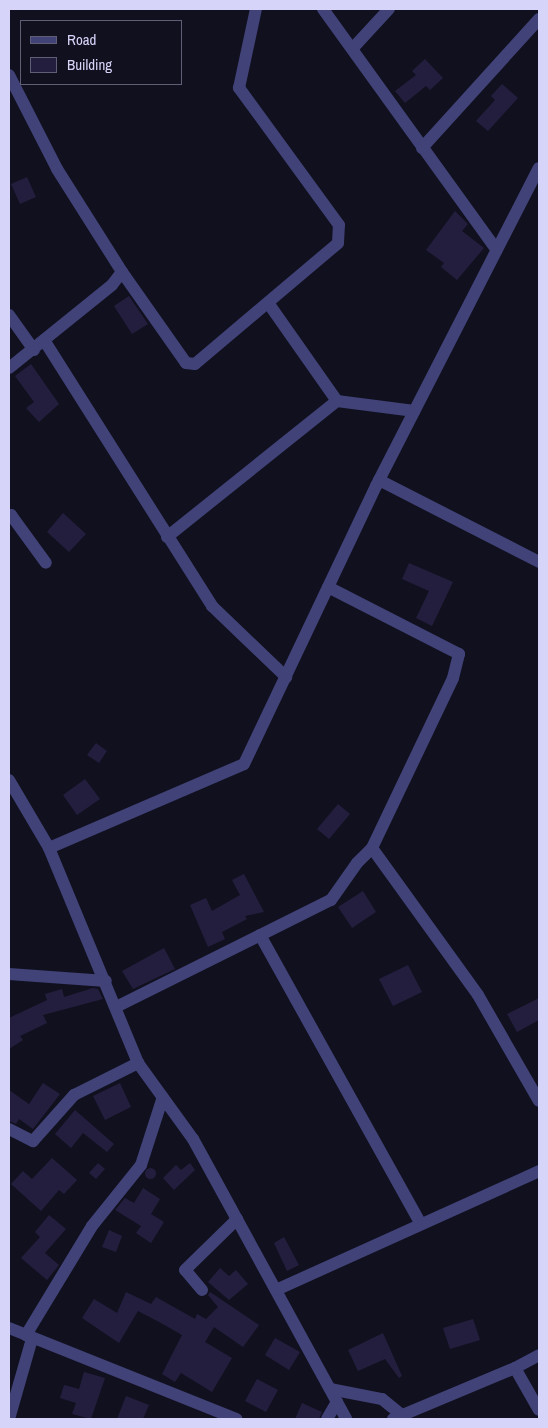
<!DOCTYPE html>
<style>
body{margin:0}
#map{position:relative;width:548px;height:1428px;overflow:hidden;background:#11101f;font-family:"Archivo Narrow",sans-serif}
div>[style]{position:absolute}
.building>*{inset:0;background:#231e3e}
.round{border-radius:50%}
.minor>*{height:12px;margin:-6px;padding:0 6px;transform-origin:6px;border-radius:6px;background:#414278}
span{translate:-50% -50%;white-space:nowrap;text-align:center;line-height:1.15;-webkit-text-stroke:4.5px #11101f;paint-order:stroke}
.frame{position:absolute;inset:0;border:10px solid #d6d4f9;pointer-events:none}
.legend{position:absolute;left:20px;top:20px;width:162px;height:65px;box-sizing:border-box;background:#11101f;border:1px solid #605e76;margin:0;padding:6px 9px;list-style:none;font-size:15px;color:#d6d4f9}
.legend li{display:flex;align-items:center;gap:10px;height:25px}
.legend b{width:25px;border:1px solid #605e76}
</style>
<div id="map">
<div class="building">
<i style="clip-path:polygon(425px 59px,443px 78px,430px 90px,426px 86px,405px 103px,395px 91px,416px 75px,412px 71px)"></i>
<i style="clip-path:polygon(502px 84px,518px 98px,488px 131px,476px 121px,495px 100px,491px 96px)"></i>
<i style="clip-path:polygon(27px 177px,36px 197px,20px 204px,11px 184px)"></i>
<i style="clip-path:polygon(455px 211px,468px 224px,462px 231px,484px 248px,457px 280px,441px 267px,444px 263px,426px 250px)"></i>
<i style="clip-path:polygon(129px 296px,148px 324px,132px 334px,114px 306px)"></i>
<i style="clip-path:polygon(31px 364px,59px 404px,39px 422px,26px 408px,34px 402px,15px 376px)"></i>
<i style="clip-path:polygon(63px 513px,86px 534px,69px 552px,47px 532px)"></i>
<i style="clip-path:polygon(409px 563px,453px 582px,432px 626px,416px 618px,429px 591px,402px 579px)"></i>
<i style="clip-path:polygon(96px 743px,107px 751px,99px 763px,87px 755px)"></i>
<i style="clip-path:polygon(85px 779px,100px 799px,77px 815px,63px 795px)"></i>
<i style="clip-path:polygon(338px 804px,350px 814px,329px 839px,317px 829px)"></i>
<i style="clip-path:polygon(244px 874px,264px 912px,245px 916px,247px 919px,222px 932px,225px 939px,208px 947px,190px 905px,206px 898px,212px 911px,240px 895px,232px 880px)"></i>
<i style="clip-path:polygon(363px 891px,376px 912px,352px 928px,338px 907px)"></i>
<i style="clip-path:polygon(164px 948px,175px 969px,133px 989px,122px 971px)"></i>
<i style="clip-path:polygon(408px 965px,422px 992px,393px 1006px,379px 979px)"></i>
<i style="clip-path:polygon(93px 988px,98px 989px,103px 999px,43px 1015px,47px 1023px,20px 1036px,23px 1040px,9px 1049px,9px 1018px,47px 1000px,45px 994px,62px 989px,64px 997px)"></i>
<i style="clip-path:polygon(539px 998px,539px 1020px,517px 1032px,507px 1014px)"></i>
<i style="clip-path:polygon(43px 1083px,60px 1094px,33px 1129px,19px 1119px,16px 1124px,9px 1121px,9px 1090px,29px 1104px)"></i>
<i style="clip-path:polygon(120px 1083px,131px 1107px,105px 1120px,93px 1096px)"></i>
<i style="clip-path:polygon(75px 1110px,114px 1144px,107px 1152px,83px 1133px,71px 1148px,55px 1134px)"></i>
<i style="clip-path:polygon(52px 1158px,77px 1180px,64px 1194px,59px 1190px,41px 1211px,11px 1184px,23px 1171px,32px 1179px)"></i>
<i style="clip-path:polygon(98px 1163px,105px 1169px,96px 1179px,89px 1173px)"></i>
<i style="clip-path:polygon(190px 1163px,195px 1170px,174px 1190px,163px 1178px,176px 1165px,181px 1170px)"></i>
<i class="round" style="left:144.5px;top:1167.5px;width:11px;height:11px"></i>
<i style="clip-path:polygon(143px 1188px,160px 1199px,151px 1214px,164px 1222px,151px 1243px,136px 1233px,141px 1226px,115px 1210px,125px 1198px,134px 1203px)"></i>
<i style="clip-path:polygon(49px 1215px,66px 1229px,45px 1253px,59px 1265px,47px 1280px,21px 1258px,40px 1237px,35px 1232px)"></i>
<i style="clip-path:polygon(109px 1230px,122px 1236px,116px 1252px,102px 1247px)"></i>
<i style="clip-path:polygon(284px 1237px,299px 1265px,287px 1271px,274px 1243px)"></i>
<i style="clip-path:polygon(220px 1268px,229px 1276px,236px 1270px,248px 1284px,229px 1300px,208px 1282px)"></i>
<i style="clip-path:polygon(126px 1292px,151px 1304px,156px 1297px,195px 1319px,197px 1314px,206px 1319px,218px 1307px,208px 1295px,210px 1292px,259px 1325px,243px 1347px,214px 1327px,205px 1342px,232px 1358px,212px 1392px,181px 1373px,175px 1382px,162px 1374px,182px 1335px,161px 1323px,138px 1311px,119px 1343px,82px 1318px,94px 1299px,117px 1313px)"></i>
<i style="clip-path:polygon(473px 1319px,480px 1340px,450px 1349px,443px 1328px)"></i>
<i style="clip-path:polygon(383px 1333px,402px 1376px,399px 1378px,385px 1359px,358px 1371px,348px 1350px)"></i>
<i style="clip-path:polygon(275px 1338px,300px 1352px,289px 1370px,265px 1355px)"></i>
<i style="clip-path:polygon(84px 1372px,105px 1378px,91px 1419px,72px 1414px,76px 1403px,60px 1398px,64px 1385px,79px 1389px)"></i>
<i style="clip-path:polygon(257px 1379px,278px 1390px,266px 1412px,245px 1401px)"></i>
<i style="clip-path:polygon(126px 1396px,149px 1405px,143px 1419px,117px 1419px)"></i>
<i style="clip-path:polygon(302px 1403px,322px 1412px,319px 1419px,295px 1419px)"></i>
</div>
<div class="minor">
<i style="left:323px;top:9px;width:297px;rotate:54.2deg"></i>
<i style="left:353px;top:48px;width:53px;rotate:-47.3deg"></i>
<i style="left:9px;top:75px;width:106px;rotate:62.9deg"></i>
<i style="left:57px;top:169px;width:122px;rotate:57.7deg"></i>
<i style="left:122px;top:272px;width:16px;rotate:128deg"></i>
<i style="left:112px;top:285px;width:132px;rotate:141.1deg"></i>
<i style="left:422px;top:148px;width:174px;rotate:-47.8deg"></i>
<i style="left:122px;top:272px;width:111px;rotate:54.9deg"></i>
<i style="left:186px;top:363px;width:9px;rotate:6deg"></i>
<i style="left:195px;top:364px;width:187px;rotate:-40.2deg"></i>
<i style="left:338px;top:243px;width:18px;rotate:-87deg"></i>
<i style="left:339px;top:225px;width:170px;rotate:-126.1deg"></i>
<i style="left:239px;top:88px;width:81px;rotate:-77.9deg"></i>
<i style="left:9px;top:315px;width:43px;rotate:54.5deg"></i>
<i style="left:44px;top:340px;width:315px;rotate:57.7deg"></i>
<i style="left:212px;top:606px;width:103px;rotate:43.8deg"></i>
<i style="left:337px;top:401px;width:78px;rotate:7.4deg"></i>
<i style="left:379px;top:480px;width:180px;rotate:27.1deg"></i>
<i style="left:9px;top:517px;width:3px;rotate:-45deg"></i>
<i style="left:11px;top:515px;width:59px;rotate:53.9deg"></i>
<i style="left:167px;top:537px;width:218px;rotate:-38.7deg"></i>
<i style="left:337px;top:401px;width:120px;rotate:-125.1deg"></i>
<i style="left:9px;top:780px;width:79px;rotate:59.5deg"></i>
<i style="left:49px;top:848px;width:233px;rotate:67.5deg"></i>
<i style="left:138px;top:1063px;width:94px;rotate:54.1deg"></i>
<i style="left:193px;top:1139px;width:319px;rotate:61.3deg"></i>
<i style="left:49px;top:848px;width:212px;rotate:-23.3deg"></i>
<i style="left:244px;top:764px;width:308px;rotate:-64.6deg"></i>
<i style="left:376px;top:486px;width:357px;rotate:-62.9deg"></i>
<i style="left:372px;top:848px;width:181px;rotate:54.2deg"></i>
<i style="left:478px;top:995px;width:122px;rotate:60.1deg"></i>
<i style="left:260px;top:935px;width:331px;rotate:60.9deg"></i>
<i style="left:9px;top:974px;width:97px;rotate:4.1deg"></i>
<i style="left:116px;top:1007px;width:240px;rotate:-26.5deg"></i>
<i style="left:331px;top:900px;width:45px;rotate:-54.9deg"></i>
<i style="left:357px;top:863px;width:21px;rotate:-45deg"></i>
<i style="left:372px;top:848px;width:188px;rotate:-64.5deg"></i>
<i style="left:453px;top:678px;width:25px;rotate:-76deg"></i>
<i style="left:459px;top:654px;width:147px;rotate:-152.9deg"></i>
<i style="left:9px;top:1129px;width:27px;rotate:27deg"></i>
<i style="left:33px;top:1141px;width:62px;rotate:-48.3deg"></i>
<i style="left:74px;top:1095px;width:72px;rotate:-26.6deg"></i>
<i style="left:202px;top:1290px;width:26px;rotate:-130deg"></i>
<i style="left:185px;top:1270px;width:73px;rotate:-44.4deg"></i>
<i style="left:276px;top:1290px;width:289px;rotate:-24.3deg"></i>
<i style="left:9px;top:1328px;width:245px;rotate:21.8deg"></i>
<i style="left:26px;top:1335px;width:127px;rotate:-58.8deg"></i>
<i style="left:92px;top:1226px;width:78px;rotate:-51.2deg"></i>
<i style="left:141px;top:1165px;width:71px;rotate:-72.1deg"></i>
<i style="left:515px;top:1368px;width:27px;rotate:-28deg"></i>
<i style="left:330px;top:1389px;width:53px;rotate:10.9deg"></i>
<i style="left:382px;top:1399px;width:26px;rotate:39deg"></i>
<i style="left:9px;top:1419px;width:83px;rotate:-74deg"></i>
<i style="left:327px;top:1419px;width:20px;rotate:-60deg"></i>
<i style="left:393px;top:1419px;width:132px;rotate:-22.7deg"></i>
<i style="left:515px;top:1368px;width:48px;rotate:60.3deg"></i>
</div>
<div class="frame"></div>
<ul class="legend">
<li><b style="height:6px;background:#414278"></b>Road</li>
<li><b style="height:14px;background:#231e3e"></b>Building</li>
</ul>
</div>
